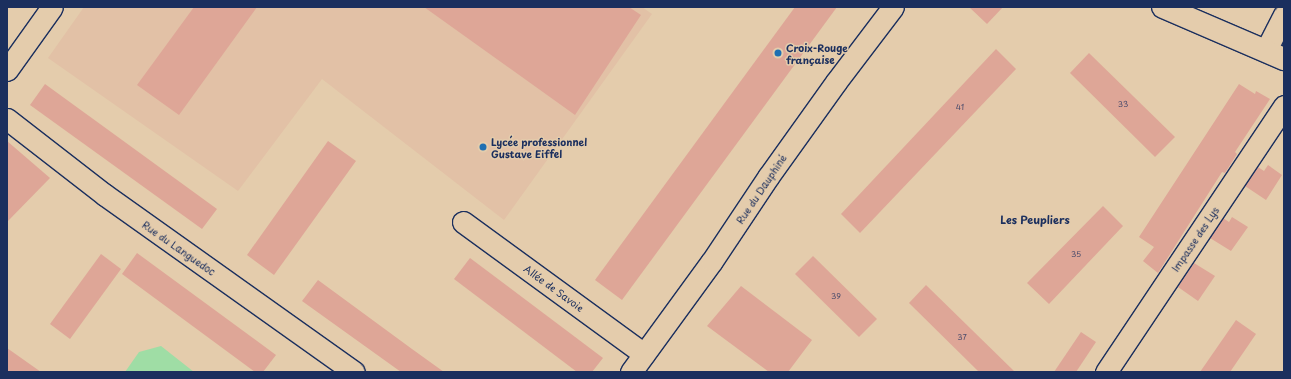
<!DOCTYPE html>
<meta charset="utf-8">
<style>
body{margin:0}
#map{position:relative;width:1291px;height:379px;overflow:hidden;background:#e4ccac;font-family:"Playpen Sans",sans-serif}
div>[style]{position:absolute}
.built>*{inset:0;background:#e2c1a6}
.green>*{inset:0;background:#9fdda5}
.building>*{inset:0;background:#dea697}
.roads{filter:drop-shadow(1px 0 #1b2f5e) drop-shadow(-1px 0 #1b2f5e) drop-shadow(0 1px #1b2f5e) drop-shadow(0 -1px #1b2f5e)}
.minor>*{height:21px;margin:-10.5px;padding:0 10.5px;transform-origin:10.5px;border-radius:10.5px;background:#e4ccac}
.tertiary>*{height:22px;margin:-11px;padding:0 11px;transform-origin:11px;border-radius:11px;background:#e4ccac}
.dots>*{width:11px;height:11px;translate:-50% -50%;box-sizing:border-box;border:2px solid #e4ccac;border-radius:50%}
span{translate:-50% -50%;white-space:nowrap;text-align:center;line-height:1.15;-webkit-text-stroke:3px #e4ccac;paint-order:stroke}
.number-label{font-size:8px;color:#4c4d6c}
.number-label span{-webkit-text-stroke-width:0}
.poi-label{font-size:10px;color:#1b2f5e;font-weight:700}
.left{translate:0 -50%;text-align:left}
.street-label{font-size:10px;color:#1b2f5e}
.neighbourhood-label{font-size:11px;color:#1b2f5e;font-weight:700}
.frame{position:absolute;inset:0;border:8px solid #1b2f5e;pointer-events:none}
</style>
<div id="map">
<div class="built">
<i style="clip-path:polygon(84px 7px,642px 7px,652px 14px,504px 220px,322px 79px,238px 191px,48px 58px)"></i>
</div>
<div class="green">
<i style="clip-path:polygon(161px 346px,194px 372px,125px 372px,139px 352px)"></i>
</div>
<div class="building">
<i style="clip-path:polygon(194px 7px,257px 7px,179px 115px,137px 85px)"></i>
<i style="clip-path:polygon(424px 7px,629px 7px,641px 15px,575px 115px)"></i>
<i style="clip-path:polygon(795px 7px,837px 7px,622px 300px,595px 280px)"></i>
<i style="clip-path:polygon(969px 7px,1003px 7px,987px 24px)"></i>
<i style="clip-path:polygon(996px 49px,1016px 69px,860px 233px,841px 214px)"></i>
<i style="clip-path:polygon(1089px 53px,1175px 137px,1155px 157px,1070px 73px)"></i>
<i style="clip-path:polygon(45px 84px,217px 209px,202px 229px,30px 105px)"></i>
<i style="clip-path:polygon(1239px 84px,1255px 94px,1256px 91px,1270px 99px,1235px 152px,1237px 154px,1225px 173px,1222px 172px,1158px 273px,1143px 261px,1154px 247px,1139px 237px)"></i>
<i style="clip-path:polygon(7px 141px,50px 178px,7px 222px)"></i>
<i style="clip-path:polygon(328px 141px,356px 161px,274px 275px,247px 255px)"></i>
<i style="clip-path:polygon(1268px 165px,1282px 175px,1266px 200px,1245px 186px,1258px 167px,1264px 171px)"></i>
<i style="clip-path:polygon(1103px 206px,1123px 226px,1049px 304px,1027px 283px)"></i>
<i style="clip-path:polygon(1232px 217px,1248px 227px,1231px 251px,1210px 238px,1223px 218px,1229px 222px)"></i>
<i style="clip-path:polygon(137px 253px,276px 355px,263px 372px,255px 372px,122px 274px)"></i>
<i style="clip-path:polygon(101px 254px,121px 269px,70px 339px,50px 324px)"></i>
<i style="clip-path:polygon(813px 256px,877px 319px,859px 337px,795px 274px)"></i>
<i style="clip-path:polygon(470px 258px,603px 358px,592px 372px,577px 372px,454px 279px)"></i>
<i style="clip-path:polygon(1194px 263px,1215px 276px,1198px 301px,1178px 287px)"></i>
<i style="clip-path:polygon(318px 280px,412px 349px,444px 372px,401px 372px,302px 301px)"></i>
<i style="clip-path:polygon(926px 285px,1015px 372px,979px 372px,909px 303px)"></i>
<i style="clip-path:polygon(741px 286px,812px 340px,788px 372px,769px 372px,707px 326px)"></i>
<i style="clip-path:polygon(1236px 320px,1256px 334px,1230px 372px,1200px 372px)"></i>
<i style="clip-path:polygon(1081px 332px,1096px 342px,1076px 372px,1054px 372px)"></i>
<i style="clip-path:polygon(7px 348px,41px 372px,7px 372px)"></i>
</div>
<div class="roads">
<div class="minor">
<i style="left:1266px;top:50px;width:39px;rotate:-63deg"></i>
<i style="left:7px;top:70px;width:77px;rotate:-54.5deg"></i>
<i style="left:7px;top:119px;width:124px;rotate:37.8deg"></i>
<i style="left:105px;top:195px;width:305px;rotate:35.4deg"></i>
<i style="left:463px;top:222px;width:224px;rotate:36.1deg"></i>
<i style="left:631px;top:372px;width:137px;rotate:-53.9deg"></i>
<i style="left:712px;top:261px;width:101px;rotate:-56.3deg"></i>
<i style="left:768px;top:177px;width:117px;rotate:-54.4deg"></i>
<i style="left:836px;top:82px;width:94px;rotate:-52.8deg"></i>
<i style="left:1106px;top:372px;width:320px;rotate:-56.2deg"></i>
</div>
<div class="tertiary">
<i style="left:1163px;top:7px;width:132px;rotate:23.3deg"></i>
</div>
</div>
<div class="dots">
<i style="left:778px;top:53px;background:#1f6fb2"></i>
<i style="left:483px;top:147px;background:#1f6fb2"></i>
</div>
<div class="number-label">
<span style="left:1123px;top:105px">33</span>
<span style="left:960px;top:108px">41</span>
<span style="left:1076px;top:255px">35</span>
<span style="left:836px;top:297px">39</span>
<span style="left:962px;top:338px">37</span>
</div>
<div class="poi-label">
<span class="left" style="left:786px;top:53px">Croix-Rouge<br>française</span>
<span class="left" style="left:491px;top:147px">Lycée professionnel<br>Gustave Eiffel</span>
</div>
<div class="street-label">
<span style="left:761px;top:189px;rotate:-56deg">Rue du Dauphiné</span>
<span style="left:1195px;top:239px;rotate:-56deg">Impasse des Lys</span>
<span style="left:179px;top:248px;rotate:35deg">Rue du Languedoc</span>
<span style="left:554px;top:288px;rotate:36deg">Allée de Savoie</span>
</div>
<div class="neighbourhood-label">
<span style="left:1035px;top:220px">Les Peupliers</span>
</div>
<div class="frame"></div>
</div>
